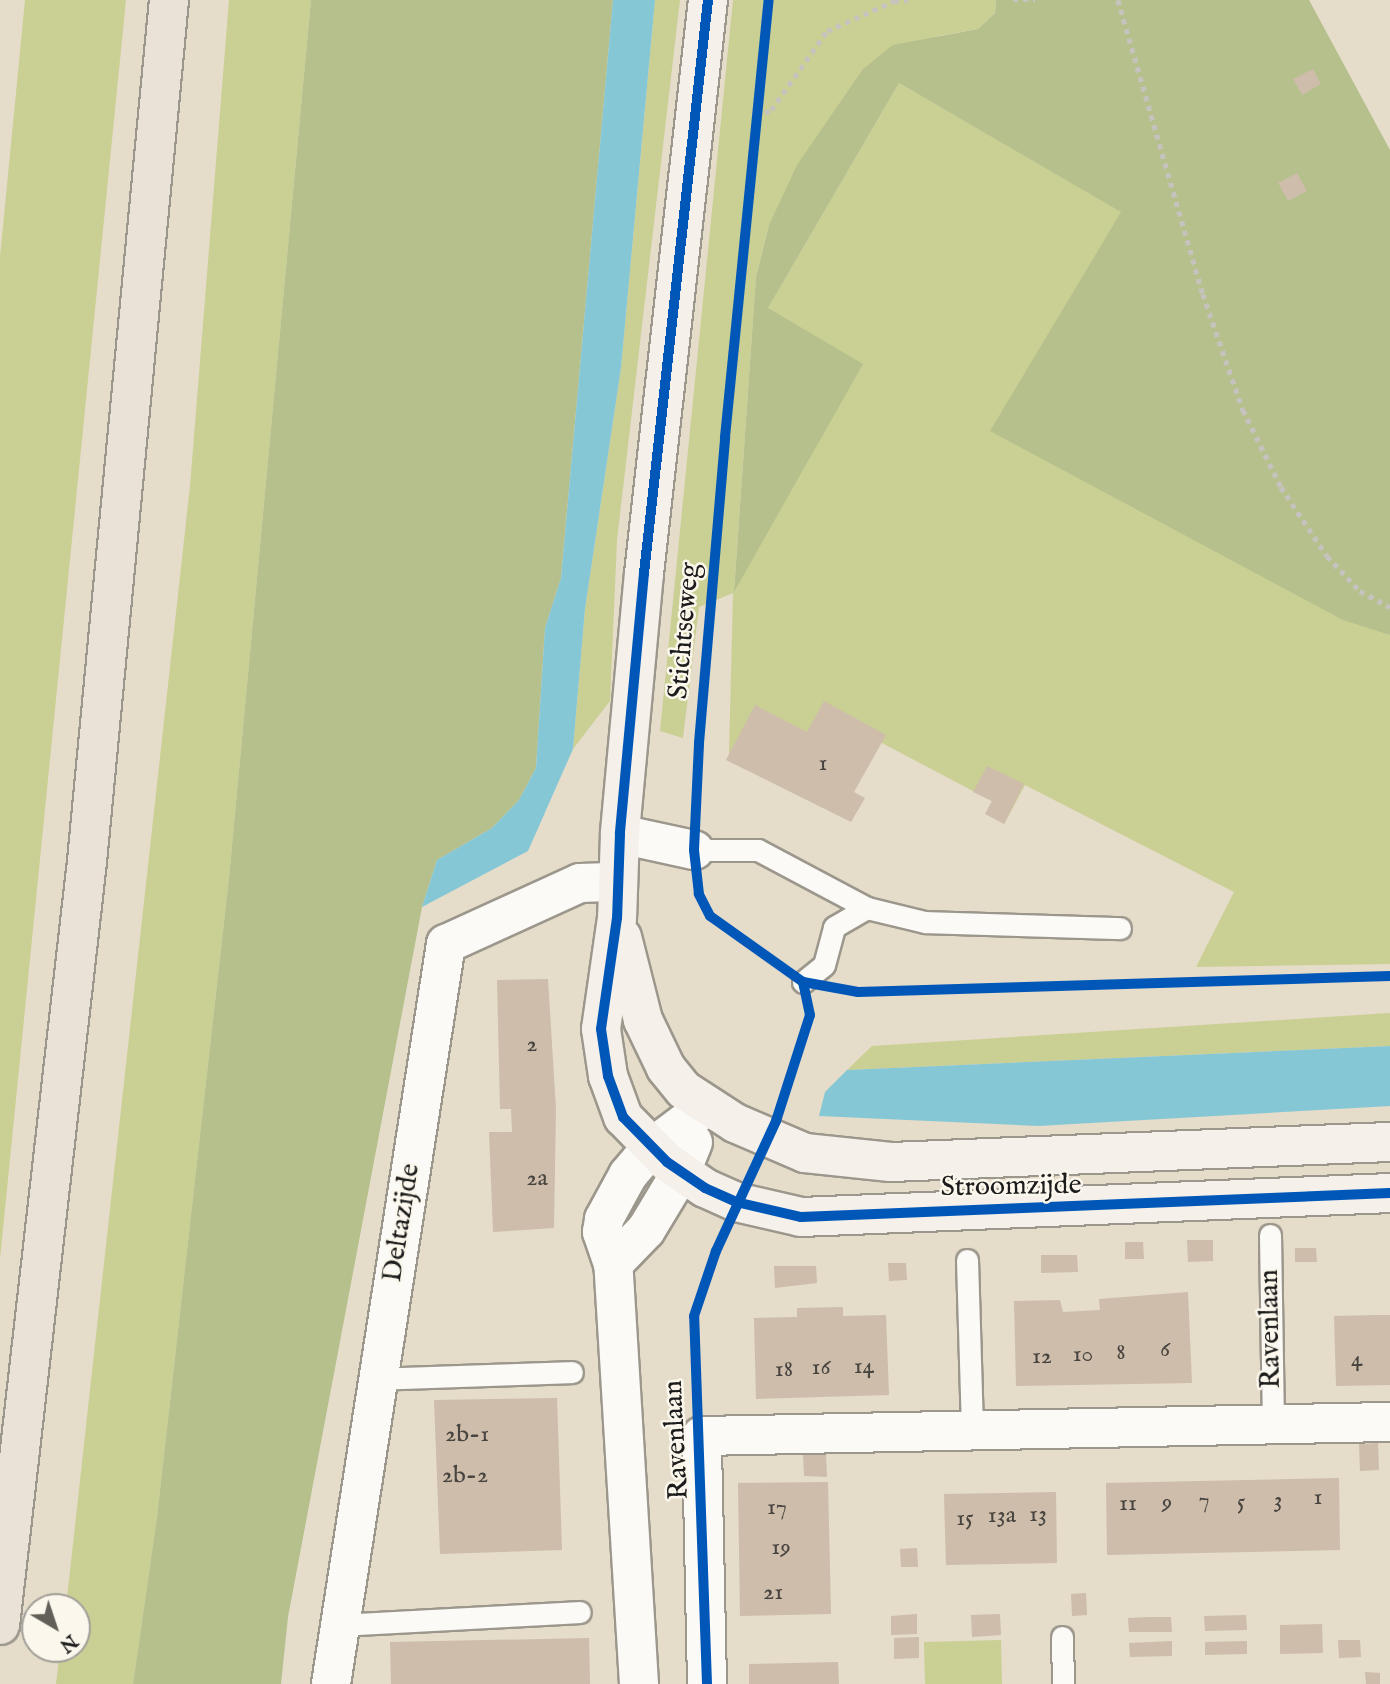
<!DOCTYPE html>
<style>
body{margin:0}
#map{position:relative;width:1390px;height:1684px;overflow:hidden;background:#e5dcc9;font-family:"IM FELL English",serif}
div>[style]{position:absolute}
.green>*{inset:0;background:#cacf94}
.forest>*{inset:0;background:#b5c08d}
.water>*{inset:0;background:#86c7d6}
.building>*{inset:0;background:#cdbdaa}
.path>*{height:4.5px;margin-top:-2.25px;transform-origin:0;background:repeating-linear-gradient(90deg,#c6c3bf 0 5px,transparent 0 10px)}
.roads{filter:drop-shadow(2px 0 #9c978c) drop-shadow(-2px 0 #9c978c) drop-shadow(0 2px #9c978c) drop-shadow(0 -2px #9c978c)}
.lane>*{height:21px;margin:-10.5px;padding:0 10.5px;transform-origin:10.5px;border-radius:10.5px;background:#fbfaf7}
.street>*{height:38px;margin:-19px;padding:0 19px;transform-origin:19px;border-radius:19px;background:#fbfaf7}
.secondary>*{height:38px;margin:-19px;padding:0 19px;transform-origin:19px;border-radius:19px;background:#f5f0e9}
.highway>*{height:38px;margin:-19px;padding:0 19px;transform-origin:19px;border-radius:19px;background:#ebe2d7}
.cycleway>*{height:10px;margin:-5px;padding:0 5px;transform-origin:5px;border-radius:5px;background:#0057b8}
span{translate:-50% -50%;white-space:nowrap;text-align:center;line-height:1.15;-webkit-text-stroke:5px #fbf7ec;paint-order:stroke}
.number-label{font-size:24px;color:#484440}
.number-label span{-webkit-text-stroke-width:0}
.street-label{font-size:28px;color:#1c1c1c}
.north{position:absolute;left:21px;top:1593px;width:70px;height:70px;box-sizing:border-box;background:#fbf7ec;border:2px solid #a29f99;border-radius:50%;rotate:141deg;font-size:19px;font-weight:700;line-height:28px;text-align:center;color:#1c1c1c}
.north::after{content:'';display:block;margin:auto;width:24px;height:32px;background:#625f59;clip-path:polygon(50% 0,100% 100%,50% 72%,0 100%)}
</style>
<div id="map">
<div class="green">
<i style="clip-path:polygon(25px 0,126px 0,0 1259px,0 257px)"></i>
<i style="clip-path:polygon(229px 0,311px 0,229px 878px,157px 1517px,133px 1684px,56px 1684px,60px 1649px,77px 1649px,77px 1607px,66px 1607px,190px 486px)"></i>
<i style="clip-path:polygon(655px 0,680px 0,617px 540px,610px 701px,573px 749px,585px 609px,621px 368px)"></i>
<i style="clip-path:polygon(733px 0,996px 0,995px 13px,978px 29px,938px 36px,769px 225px,756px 277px,734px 590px,768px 308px,899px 83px,1122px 212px,991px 431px,1390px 635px,1390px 964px,1196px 967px,1234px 892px,1025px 785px,1004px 824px,992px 801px,880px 742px,810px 800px,729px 754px,733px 593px,699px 607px,683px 738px,660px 731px)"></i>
<i style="clip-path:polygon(1390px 1013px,1390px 1046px,847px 1070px,872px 1046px)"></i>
<i style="clip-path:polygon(1001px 1640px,1002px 1684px,925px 1684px,924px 1642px)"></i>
</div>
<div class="forest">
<i style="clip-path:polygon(311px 0,613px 0,561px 578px,545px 628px,536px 768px,519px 800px,492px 828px,437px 860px,422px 907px,288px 1617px,281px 1684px,133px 1684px,157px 1517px,229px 878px)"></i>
<i style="clip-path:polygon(996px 0,1309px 0,1390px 150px,1390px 635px,1343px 620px,990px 431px,1121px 212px,899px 83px,768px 308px,863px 364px,734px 592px,756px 277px,769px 225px,797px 165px,863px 69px,893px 45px,978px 29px,995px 13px)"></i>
</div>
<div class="water">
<i style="clip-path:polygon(613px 0,655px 0,621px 368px,585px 609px,573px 749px,528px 851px,422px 907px,437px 860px,492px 828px,519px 800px,536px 768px,545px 628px,561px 578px)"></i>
<i style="clip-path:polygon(1390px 1046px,1390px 1106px,1038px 1126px,819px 1116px,825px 1092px,847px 1070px)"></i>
</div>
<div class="building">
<i style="clip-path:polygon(1313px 69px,1321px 84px,1302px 95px,1293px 79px)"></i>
<i style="clip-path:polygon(1297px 173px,1307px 191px,1288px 201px,1278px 183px)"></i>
<i style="clip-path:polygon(824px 701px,886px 735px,854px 792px,865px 798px,851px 822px,726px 760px,755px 705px,807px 732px)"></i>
<i style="clip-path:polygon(987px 766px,1024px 784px,1004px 824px,985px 814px,992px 801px,973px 792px)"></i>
<i style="clip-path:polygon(548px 979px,556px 1109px,554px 1228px,493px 1232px,489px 1132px,512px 1132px,511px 1109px,500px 1109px,497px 980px)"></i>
<i style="clip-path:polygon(1187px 1240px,1213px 1240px,1213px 1261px,1188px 1262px)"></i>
<i style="clip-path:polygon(1125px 1242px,1143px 1242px,1144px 1259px,1125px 1259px)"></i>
<i style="clip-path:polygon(1295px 1248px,1316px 1248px,1317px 1262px,1295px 1262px)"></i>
<i style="clip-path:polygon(1041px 1255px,1077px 1255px,1078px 1272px,1041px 1273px)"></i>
<i style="clip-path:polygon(888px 1263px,906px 1263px,907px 1280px,889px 1281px)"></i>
<i style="clip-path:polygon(774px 1266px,816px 1266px,817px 1283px,775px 1288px)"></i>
<i style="clip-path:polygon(1188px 1292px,1192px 1383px,1016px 1386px,1014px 1301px,1060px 1300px,1063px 1312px,1100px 1310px,1099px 1299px)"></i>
<i style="clip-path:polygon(843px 1307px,843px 1316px,886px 1315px,889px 1395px,756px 1399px,754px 1318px,797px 1317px,797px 1308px)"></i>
<i style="clip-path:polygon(1376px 1315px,1390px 1315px,1390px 1385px,1336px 1386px,1334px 1316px)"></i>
<i style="clip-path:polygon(557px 1398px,562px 1550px,440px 1554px,434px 1400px)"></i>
<i style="clip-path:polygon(1378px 1443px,1379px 1470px,1360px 1471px,1359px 1444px)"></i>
<i style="clip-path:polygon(803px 1454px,826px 1454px,827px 1477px,804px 1476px)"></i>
<i style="clip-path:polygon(1339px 1478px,1340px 1550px,1107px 1555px,1106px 1483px)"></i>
<i style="clip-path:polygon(828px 1482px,831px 1614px,740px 1616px,738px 1483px)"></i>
<i style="clip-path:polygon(1056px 1492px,1057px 1563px,946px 1565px,944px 1494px)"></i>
<i style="clip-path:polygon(917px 1548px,918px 1567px,901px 1567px,900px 1549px)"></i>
<i style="clip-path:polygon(1086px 1593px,1087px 1615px,1072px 1616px,1071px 1594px)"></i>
<i style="clip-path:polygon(917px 1614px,917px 1634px,891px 1635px,891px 1616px)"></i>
<i style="clip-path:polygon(1000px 1614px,1001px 1635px,972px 1637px,971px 1615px)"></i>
<i style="clip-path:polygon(1246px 1615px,1247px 1630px,1205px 1631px,1204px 1616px)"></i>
<i style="clip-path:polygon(1151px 1617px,1171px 1617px,1172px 1632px,1129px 1632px,1128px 1618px)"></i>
<i style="clip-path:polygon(1322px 1624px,1323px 1653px,1280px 1654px,1280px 1625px)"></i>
<i style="clip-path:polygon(919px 1637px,919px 1658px,894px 1659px,894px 1638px)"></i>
<i style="clip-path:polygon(589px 1638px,590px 1684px,391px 1684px,390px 1642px)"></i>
<i style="clip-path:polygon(1338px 1640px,1360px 1640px,1361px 1657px,1339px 1658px)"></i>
<i style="clip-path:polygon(1172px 1641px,1172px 1656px,1130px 1657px,1129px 1643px)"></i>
<i style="clip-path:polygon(1247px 1641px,1247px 1654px,1205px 1655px,1205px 1642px)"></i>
<i style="clip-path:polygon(838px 1662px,839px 1684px,749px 1684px,749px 1664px)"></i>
<i style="clip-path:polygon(1365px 1672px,1380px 1673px,1380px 1684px,1366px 1684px)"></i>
</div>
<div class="path">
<i style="left:1013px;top:0;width:22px"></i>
<i style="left:1118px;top:0;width:306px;rotate:73.9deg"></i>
<i style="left:1203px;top:294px;width:123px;rotate:71deg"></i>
<i style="left:1243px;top:410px;width:86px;rotate:63.7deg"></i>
<i style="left:1281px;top:487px;width:83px;rotate:56.3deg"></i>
<i style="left:1327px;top:556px;width:48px;rotate:46.7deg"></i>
<i style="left:1360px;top:591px;width:34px;rotate:28deg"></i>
<i style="left:756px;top:117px;width:17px;rotate:-25deg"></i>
<i style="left:771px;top:110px;width:97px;rotate:-54.7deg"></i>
<i style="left:827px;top:31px;width:73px;rotate:-24.1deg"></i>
<i style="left:894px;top:1px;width:14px;rotate:-4deg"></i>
</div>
<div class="roads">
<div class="lane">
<i style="left:694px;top:850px;width:64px"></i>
<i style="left:758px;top:850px;width:123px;rotate:28deg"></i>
<i style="left:867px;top:908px;width:60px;rotate:13.6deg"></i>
<i style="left:925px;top:922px;width:195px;rotate:1.8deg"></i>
<i style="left:803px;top:982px;width:27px;rotate:-39deg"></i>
<i style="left:824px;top:965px;width:39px;rotate:-75deg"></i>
<i style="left:834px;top:927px;width:38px;rotate:-30deg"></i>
<i style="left:1270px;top:1235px;width:189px;rotate:89.1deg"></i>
<i style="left:967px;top:1260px;width:171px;rotate:88.3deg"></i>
<i style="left:376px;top:1379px;width:196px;rotate:-2deg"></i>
<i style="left:340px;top:1625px;width:240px;rotate:-3.1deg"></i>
<i style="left:1062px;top:1637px;width:47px;rotate:88.8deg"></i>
</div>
<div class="street">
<i style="left:620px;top:834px;width:76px;rotate:12.2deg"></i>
<i style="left:613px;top:1264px;width:47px;rotate:-45.9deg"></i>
<i style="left:646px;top:1230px;width:68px;rotate:-58.9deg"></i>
<i style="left:681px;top:1172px;width:32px;rotate:-68deg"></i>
<i style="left:331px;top:1684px;width:749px;rotate:-81.17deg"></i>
<i style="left:446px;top:944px;width:147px;rotate:-24.5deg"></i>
<i style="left:580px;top:883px;width:37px;rotate:-2deg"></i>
<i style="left:639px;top:1684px;width:421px;rotate:-93.5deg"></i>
<i style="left:613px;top:1264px;width:34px;rotate:-109deg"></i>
<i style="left:602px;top:1232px;width:13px;rotate:-81deg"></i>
<i style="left:604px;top:1219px;width:50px;rotate:-61.4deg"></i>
<i style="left:628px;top:1175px;width:35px;rotate:-50deg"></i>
<i style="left:651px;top:1148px;width:70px;rotate:-36.9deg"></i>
<i style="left:707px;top:1684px;width:248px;rotate:-91.2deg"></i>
<i style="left:702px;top:1436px;width:688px;rotate:-1.17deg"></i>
</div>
<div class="secondary">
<i style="left:708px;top:0;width:577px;rotate:96.37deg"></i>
<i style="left:644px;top:573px;width:262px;rotate:95.3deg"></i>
<i style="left:620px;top:834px;width:84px;rotate:92deg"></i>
<i style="left:617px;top:918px;width:112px;rotate:98.2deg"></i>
<i style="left:601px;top:1029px;width:48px;rotate:81.5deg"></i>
<i style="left:608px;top:1076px;width:44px;rotate:69.9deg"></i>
<i style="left:623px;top:1117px;width:63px;rotate:45.6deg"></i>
<i style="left:667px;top:1162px;width:46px;rotate:34.4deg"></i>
<i style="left:705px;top:1188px;width:34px;rotate:24deg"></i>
<i style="left:736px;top:1202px;width:67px;rotate:13deg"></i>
<i style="left:801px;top:1217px;width:589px;rotate:-2.33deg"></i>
<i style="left:622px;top:937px;width:86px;rotate:75.8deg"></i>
<i style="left:643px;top:1020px;width:53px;rotate:64.4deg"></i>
<i style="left:666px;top:1068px;width:28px;rotate:51deg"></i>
<i style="left:684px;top:1090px;width:61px;rotate:32.9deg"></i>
<i style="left:735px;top:1123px;width:76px;rotate:23.2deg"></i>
<i style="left:805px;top:1153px;width:86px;rotate:6deg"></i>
<i style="left:891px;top:1162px;width:499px;rotate:-2.3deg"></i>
</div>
<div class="highway">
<i style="left:0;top:1625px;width:769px;rotate:-83.5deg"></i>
<i style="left:87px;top:861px;width:865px;rotate:-84.56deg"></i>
</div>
</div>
<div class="cycleway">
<i style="left:708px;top:0;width:577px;rotate:96.37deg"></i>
<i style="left:644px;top:573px;width:262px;rotate:95.3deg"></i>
<i style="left:620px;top:834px;width:84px;rotate:92deg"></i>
<i style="left:617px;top:918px;width:112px;rotate:98.2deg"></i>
<i style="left:601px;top:1029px;width:48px;rotate:81.5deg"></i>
<i style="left:608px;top:1076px;width:44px;rotate:69.9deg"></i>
<i style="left:623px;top:1117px;width:63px;rotate:45.6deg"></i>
<i style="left:667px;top:1162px;width:46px;rotate:34.4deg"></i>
<i style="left:705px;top:1188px;width:34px;rotate:24deg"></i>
<i style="left:736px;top:1202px;width:67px;rotate:13deg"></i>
<i style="left:801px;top:1217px;width:589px;rotate:-2.33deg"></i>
<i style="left:803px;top:982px;width:56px;rotate:10.3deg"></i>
<i style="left:858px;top:992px;width:532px;rotate:-1.72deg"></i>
<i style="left:707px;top:1684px;width:368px;rotate:-92deg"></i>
<i style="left:694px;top:1316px;width:69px;rotate:-71.3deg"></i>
<i style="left:716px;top:1251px;width:143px;rotate:-65.2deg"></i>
<i style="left:776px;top:1121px;width:111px;rotate:-72.2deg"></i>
<i style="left:810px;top:1015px;width:34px;rotate:-102deg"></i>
<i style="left:803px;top:982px;width:114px;rotate:-144.6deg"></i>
<i style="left:710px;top:916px;width:25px;rotate:-117deg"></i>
<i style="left:699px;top:894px;width:44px;rotate:-96.5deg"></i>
<i style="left:694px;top:850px;width:107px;rotate:-87.3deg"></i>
<i style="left:699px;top:743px;width:307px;rotate:-85.1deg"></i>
<i style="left:725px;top:437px;width:439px;rotate:-84.3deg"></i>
</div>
<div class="number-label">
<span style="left:823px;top:764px">1</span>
<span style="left:532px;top:1045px">2</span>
<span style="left:537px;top:1179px">2a</span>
<span style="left:1165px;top:1350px">6</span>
<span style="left:1121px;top:1353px">8</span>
<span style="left:1083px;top:1355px">10</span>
<span style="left:1042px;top:1357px">12</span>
<span style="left:1357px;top:1360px">4</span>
<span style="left:864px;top:1367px">14</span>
<span style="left:821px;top:1368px">16</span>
<span style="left:784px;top:1370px">18</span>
<span style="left:467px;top:1435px">2b-1</span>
<span style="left:465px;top:1476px">2b-2</span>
<span style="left:1318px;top:1498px">1</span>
<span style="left:1204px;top:1501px">7</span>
<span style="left:1278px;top:1501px">3</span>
<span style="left:1167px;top:1503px">9</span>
<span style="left:1241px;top:1503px">5</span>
<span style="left:1128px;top:1504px">11</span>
<span style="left:777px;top:1508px">17</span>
<span style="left:1038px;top:1515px">13</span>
<span style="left:1002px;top:1516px">13a</span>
<span style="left:965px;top:1519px">15</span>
<span style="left:781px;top:1548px">19</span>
<span style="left:773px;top:1593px">21</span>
</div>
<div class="street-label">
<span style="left:685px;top:631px;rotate:-85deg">Stichtseweg</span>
<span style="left:1011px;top:1187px;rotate:-1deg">Stroomzijde</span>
<span style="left:402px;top:1223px;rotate:-81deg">Deltazijde</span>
<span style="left:1271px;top:1329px;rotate:-91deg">Ravenlaan</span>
<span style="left:677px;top:1440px;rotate:-93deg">Ravenlaan</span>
</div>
<div class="north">N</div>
</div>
